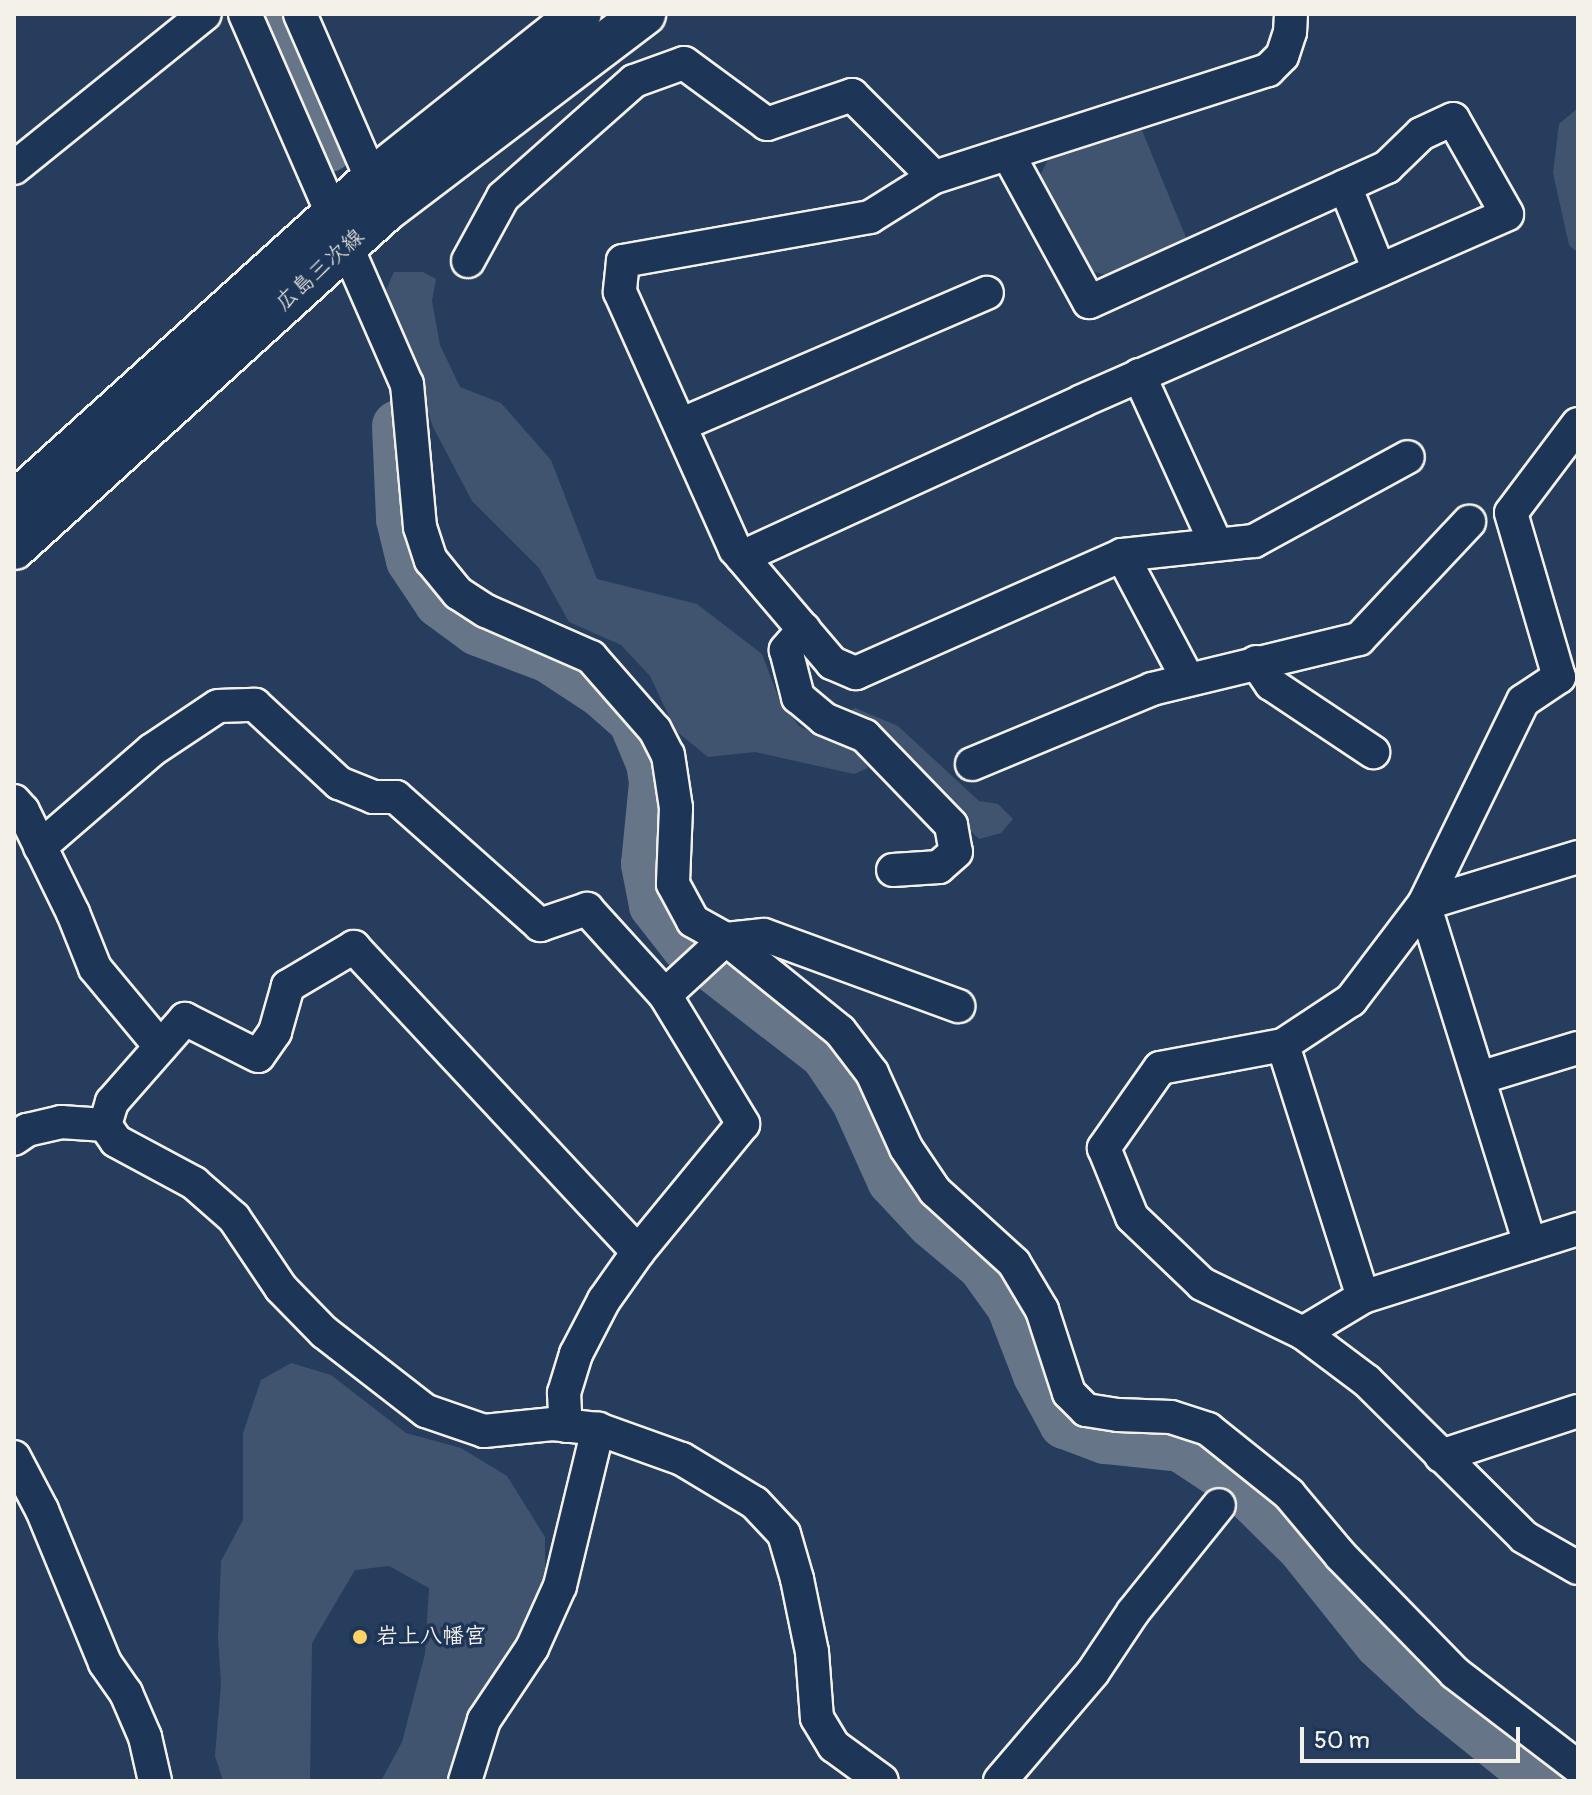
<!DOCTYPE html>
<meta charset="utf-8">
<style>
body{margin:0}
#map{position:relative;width:1592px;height:1795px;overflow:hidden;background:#263d5d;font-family:Pangolin,"Klee One",sans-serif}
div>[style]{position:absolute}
.green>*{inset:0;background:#40546f}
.river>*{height:52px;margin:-26px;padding:0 26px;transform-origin:26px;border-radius:26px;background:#677588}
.roads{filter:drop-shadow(2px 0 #f4f1e8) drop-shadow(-2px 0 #f4f1e8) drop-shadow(0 2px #f4f1e8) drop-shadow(0 -2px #f4f1e8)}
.minor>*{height:32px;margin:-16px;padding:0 16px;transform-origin:16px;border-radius:16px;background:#1d3557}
.major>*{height:42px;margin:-21px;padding:0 21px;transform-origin:21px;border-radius:21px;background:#1d3557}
.dots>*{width:22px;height:22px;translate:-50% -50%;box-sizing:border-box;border:4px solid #1d3557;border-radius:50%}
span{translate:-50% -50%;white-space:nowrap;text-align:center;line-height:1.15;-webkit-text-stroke:7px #1d3557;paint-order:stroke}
.street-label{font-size:22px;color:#f4f1e8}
.poi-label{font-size:22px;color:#f4f1e8;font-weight:700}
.left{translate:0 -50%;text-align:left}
.frame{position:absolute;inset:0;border:16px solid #f4f1e8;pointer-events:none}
.scale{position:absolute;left:1300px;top:1727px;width:220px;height:36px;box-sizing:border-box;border:4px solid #f4f1e8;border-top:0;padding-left:10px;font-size:24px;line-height:28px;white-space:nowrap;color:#f4f1e8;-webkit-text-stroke:6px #1d3557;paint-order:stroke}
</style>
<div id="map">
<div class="green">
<i style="clip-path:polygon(1578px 108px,1578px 253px,1569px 245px,1553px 173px,1559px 124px)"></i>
<i style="clip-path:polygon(1141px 128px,1187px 240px,1109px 276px,1089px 270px,1043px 189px,1041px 174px,1048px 159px)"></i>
<i style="clip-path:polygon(394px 272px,423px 272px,436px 279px,432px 301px,440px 345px,460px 387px,501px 403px,551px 460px,597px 579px,697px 604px,762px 654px,779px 699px,799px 726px,858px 753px,868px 768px,854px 774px,755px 752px,708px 757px,676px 731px,650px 676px,621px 645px,569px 622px,539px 568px,472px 501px,433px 427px,386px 290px)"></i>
<i style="clip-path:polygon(855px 708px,898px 726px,979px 801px,998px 804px,1013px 819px,1001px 833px,979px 839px,854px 720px,849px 711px)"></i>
<i style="clip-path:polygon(291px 1363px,331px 1375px,406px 1433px,461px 1448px,507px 1476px,545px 1537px,545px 1578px,525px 1636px,478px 1699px,450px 1781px,381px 1781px,402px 1742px,425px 1654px,429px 1588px,389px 1566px,355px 1570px,312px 1643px,310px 1781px,223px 1781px,215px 1756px,221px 1684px,218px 1637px,221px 1561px,243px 1520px,243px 1433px,261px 1380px)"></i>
</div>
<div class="river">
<i style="left:269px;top:14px;width:145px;rotate:66.1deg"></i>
<i style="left:398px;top:426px;width:93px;rotate:87.5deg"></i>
<i style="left:402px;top:519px;width:42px;rotate:76.3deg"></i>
<i style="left:412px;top:560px;width:50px;rotate:56.3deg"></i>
<i style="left:440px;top:602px;width:47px;rotate:36.4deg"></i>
<i style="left:478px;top:630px;width:76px;rotate:20.8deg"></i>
<i style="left:549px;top:657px;width:62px;rotate:33.2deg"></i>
<i style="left:601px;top:691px;width:44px;rotate:41.3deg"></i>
<i style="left:634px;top:720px;width:47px;rotate:67.3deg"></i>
<i style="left:652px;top:763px;width:20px;rotate:81deg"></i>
<i style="left:655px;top:783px;width:81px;rotate:95.6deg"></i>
<i style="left:647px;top:864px;width:42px;rotate:79deg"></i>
<i style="left:655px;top:905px;width:52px;rotate:52deg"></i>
<i style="left:687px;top:946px;width:176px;rotate:37.8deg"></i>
<i style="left:826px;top:1054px;width:55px;rotate:56deg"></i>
<i style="left:857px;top:1100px;width:88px;rotate:65.8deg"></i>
<i style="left:893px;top:1180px;width:57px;rotate:47.1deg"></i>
<i style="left:932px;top:1222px;width:67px;rotate:40.1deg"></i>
<i style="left:983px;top:1265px;width:49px;rotate:54.1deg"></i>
<i style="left:1012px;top:1305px;width:75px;rotate:68.9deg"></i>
<i style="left:1039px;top:1375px;width:55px;rotate:61.6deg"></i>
<i style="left:1065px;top:1423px;width:43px;rotate:20.6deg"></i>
<i style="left:1105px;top:1438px;width:76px;rotate:6deg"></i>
<i style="left:1181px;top:1446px;width:71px;rotate:33.5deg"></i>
<i style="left:1240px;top:1485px;width:88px;rotate:44.5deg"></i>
<i style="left:1303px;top:1547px;width:123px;rotate:51.3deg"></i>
<i style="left:1380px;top:1643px;width:75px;rotate:42.8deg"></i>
<i style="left:1435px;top:1694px;width:139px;rotate:38.9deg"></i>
</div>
<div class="roads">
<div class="minor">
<i style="left:245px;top:14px;width:404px;rotate:66.4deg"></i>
<i style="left:407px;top:384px;width:144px;rotate:84.8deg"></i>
<i style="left:420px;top:527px;width:35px;rotate:72deg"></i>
<i style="left:431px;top:560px;width:43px;rotate:50.7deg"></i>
<i style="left:458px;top:593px;width:33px;rotate:33deg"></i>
<i style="left:486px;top:611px;width:115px;rotate:23.7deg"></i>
<i style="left:591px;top:657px;width:97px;rotate:48.8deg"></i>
<i style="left:655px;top:730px;width:28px;rotate:63deg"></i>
<i style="left:668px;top:755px;width:54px;rotate:81.4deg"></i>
<i style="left:676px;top:808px;width:76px;rotate:92.3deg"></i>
<i style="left:673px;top:884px;width:42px;rotate:61.6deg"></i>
<i style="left:693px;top:921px;width:38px;rotate:29deg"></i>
<i style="left:726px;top:939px;width:146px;rotate:38.9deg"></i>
<i style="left:840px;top:1031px;width:53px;rotate:52.7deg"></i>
<i style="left:872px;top:1073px;width:82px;rotate:65.6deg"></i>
<i style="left:906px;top:1148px;width:52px;rotate:56deg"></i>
<i style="left:935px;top:1191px;width:107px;rotate:42.3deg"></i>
<i style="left:1014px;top:1263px;width:55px;rotate:59.2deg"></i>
<i style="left:1042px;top:1310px;width:87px;rotate:72deg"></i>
<i style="left:1069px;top:1393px;width:24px;rotate:45deg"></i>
<i style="left:1086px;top:1410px;width:32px;rotate:9deg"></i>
<i style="left:1118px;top:1415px;width:53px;rotate:2.2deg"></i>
<i style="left:1171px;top:1417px;width:39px;rotate:18deg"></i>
<i style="left:1208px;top:1429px;width:104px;rotate:38.7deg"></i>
<i style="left:1289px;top:1494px;width:81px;rotate:50deg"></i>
<i style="left:1341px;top:1556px;width:163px;rotate:45.7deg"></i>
<i style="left:1455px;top:1673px;width:155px;rotate:37.4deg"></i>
<i style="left:300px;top:14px;width:201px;rotate:66.5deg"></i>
<i style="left:1291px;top:14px;width:18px;rotate:93deg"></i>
<i style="left:1290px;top:32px;width:25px;rotate:108deg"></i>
<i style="left:1282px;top:56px;width:20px;rotate:135deg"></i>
<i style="left:1268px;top:70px;width:351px;rotate:162.2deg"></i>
<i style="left:934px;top:177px;width:75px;rotate:148deg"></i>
<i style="left:870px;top:217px;width:251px;rotate:169.9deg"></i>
<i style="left:623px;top:261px;width:31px;rotate:96deg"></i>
<i style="left:620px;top:292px;width:282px;rotate:65.9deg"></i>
<i style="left:735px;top:549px;width:150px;rotate:49.6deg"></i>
<i style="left:832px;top:663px;width:26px;rotate:23deg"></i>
<i style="left:856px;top:673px;width:291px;rotate:-23.9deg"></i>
<i style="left:1122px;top:555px;width:133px;rotate:-6.1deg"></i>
<i style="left:1254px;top:541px;width:175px;rotate:-28.6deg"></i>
<i style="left:14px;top:168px;width:245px;rotate:-38.9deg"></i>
<i style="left:1345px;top:186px;width:91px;rotate:68deg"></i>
<i style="left:468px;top:261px;width:73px;rotate:-61.3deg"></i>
<i style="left:503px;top:197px;width:175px;rotate:-41.5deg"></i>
<i style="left:634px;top:81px;width:53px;rotate:-19.8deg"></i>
<i style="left:684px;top:63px;width:103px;rotate:36.3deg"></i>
<i style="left:767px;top:124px;width:90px;rotate:-18.8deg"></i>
<i style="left:852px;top:95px;width:116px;rotate:45deg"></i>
<i style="left:1139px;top:375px;width:186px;rotate:65.5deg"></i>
<i style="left:1578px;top:424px;width:111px;rotate:127deg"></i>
<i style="left:1511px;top:513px;width:171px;rotate:73.7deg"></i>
<i style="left:1559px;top:677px;width:43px;rotate:146.3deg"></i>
<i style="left:1523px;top:701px;width:226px;rotate:116deg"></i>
<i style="left:1424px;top:904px;width:121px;rotate:127.2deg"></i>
<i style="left:1351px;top:1000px;width:82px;rotate:146.5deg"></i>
<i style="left:1283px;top:1045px;width:125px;rotate:169.4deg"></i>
<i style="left:1160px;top:1068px;width:98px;rotate:125deg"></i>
<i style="left:1104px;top:1148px;width:74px;rotate:67.9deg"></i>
<i style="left:1132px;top:1217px;width:97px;rotate:43.7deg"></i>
<i style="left:1202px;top:1284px;width:112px;rotate:25.9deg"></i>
<i style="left:1303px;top:1333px;width:80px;rotate:36.9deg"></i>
<i style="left:1367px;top:1381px;width:221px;rotate:44.8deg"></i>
<i style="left:1524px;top:1537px;width:62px;rotate:29.9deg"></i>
<i style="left:680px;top:425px;width:334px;rotate:-23.3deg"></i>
<i style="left:1122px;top:555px;width:139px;rotate:62.1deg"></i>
<i style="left:742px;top:557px;width:374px;rotate:-24.6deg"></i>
<i style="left:1082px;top:401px;width:464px;rotate:-23.7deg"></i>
<i style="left:1507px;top:214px;width:109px;rotate:-119.6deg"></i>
<i style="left:1453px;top:119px;width:35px;rotate:155deg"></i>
<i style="left:1421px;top:134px;width:47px;rotate:135.9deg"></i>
<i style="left:1387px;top:167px;width:327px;rotate:155.6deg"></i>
<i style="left:1089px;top:302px;width:169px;rotate:-118.7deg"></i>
<i style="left:804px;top:629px;width:28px;rotate:131deg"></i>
<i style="left:786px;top:650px;width:49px;rotate:75.7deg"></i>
<i style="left:798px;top:697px;width:34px;rotate:40deg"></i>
<i style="left:824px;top:719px;width:44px;rotate:22.5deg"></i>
<i style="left:865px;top:736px;width:124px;rotate:46deg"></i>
<i style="left:951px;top:825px;width:27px;rotate:80deg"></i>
<i style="left:956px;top:852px;width:23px;rotate:139deg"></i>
<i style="left:939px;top:867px;width:46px;rotate:176.3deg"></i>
<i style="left:1256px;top:662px;width:27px;rotate:56deg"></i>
<i style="left:1271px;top:684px;width:123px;rotate:33.7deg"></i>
<i style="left:972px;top:764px;width:195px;rotate:-22.6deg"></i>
<i style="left:1152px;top:689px;width:213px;rotate:-13.6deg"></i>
<i style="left:1359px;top:639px;width:161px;rotate:-46.8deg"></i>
<i style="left:14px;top:801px;width:13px;rotate:48deg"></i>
<i style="left:23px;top:811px;width:114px;rotate:63.9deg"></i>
<i style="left:73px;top:913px;width:59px;rotate:68.2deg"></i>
<i style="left:95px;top:968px;width:102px;rotate:50.2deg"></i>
<i style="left:40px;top:847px;width:148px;rotate:-40.9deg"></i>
<i style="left:152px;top:750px;width:79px;rotate:-33.7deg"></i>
<i style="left:218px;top:706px;width:37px;rotate:-2deg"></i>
<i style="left:255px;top:705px;width:115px;rotate:42.9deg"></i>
<i style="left:339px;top:783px;width:37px;rotate:22deg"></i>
<i style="left:373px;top:797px;width:23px"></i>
<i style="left:396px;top:797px;width:193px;rotate:41.6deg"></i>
<i style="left:540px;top:925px;width:50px;rotate:-18.8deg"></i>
<i style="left:587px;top:909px;width:116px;rotate:47.8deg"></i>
<i style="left:665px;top:995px;width:151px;rotate:58.8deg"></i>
<i style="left:743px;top:1124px;width:166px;rotate:129.4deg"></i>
<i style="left:638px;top:1252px;width:59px;rotate:125.3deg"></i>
<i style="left:604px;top:1300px;width:61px;rotate:117.4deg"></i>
<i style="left:576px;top:1354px;width:41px;rotate:107.1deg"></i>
<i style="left:564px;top:1393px;width:33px;rotate:87deg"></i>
<i style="left:665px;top:995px;width:83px;rotate:-42.6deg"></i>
<i style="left:726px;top:939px;width:38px;rotate:-6deg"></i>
<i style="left:764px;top:935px;width:207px;rotate:20.1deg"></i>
<i style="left:1283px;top:1045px;width:264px;rotate:72.4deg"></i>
<i style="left:1479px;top:1078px;width:103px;rotate:-16.9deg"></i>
<i style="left:14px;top:1139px;width:16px;rotate:-35deg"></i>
<i style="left:27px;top:1130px;width:35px;rotate:-13deg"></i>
<i style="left:61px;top:1122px;width:44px;rotate:3.9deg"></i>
<i style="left:1530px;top:1244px;width:356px;rotate:-107.3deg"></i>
<i style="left:1424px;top:904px;width:161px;rotate:-17deg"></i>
<i style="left:638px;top:1252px;width:417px;rotate:-133deg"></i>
<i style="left:354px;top:947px;width:77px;rotate:149.4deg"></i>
<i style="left:288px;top:986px;width:48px;rotate:105.8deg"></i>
<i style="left:275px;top:1032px;width:29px;rotate:125deg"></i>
<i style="left:258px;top:1056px;width:82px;rotate:-153.1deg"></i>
<i style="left:185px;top:1019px;width:111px;rotate:131.3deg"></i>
<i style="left:112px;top:1102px;width:24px;rotate:107deg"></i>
<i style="left:105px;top:1125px;width:19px;rotate:55deg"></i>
<i style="left:116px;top:1141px;width:89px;rotate:28.3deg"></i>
<i style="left:194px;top:1183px;width:53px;rotate:41.2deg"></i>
<i style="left:234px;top:1218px;width:84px;rotate:56.1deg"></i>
<i style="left:281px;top:1288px;width:62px;rotate:45.7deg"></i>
<i style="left:324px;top:1332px;width:129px;rotate:37.8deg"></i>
<i style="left:426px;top:1411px;width:61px;rotate:19deg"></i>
<i style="left:484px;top:1431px;width:69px;rotate:-5.8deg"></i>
<i style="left:553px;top:1424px;width:45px;rotate:6.3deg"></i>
<i style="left:598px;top:1429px;width:89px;rotate:19.7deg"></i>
<i style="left:682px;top:1459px;width:85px;rotate:31.1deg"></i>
<i style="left:755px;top:1503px;width:42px;rotate:46.9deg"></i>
<i style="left:784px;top:1534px;width:47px;rotate:73.9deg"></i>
<i style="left:797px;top:1579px;width:75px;rotate:78.4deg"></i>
<i style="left:812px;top:1652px;width:66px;rotate:85.7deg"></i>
<i style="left:817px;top:1718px;width:33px;rotate:59deg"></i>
<i style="left:834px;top:1746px;width:59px;rotate:36.1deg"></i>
<i style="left:1303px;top:1333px;width:70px;rotate:-31deg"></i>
<i style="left:1363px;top:1297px;width:225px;rotate:-17.6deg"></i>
<i style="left:1441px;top:1456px;width:144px;rotate:-18.2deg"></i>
<i style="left:14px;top:1457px;width:60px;rotate:62.2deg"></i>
<i style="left:42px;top:1510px;width:165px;rotate:67.6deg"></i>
<i style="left:105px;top:1663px;width:37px;rotate:55deg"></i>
<i style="left:126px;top:1693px;width:48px;rotate:66.6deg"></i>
<i style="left:145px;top:1737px;width:45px;rotate:77.2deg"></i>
<i style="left:465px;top:1781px;width:64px;rotate:-72.7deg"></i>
<i style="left:484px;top:1720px;width:87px;rotate:-56.3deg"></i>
<i style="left:532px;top:1648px;width:68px;rotate:-65.7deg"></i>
<i style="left:560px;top:1586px;width:162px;rotate:-76.4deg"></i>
<i style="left:1000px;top:1781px;width:143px;rotate:-49.5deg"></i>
<i style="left:1093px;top:1672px;width:72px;rotate:-56.3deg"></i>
<i style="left:1133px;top:1612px;width:137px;rotate:-51.2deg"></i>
</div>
<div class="major">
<i style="left:14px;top:503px;width:480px;rotate:-42.1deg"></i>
<i style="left:370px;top:181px;width:268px;rotate:-38.5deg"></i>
<i style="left:14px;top:548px;width:504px;rotate:-42.27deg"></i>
<i style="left:387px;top:209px;width:323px;rotate:-37.2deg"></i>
</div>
</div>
<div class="dots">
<i style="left:360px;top:1637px;background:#ffd166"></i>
</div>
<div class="street-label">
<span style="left:320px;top:270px;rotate:-42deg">広島三次線</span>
</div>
<div class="poi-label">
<span class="left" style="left:376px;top:1637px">岩上八幡宮</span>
</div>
<div class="frame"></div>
<div class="scale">50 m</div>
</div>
